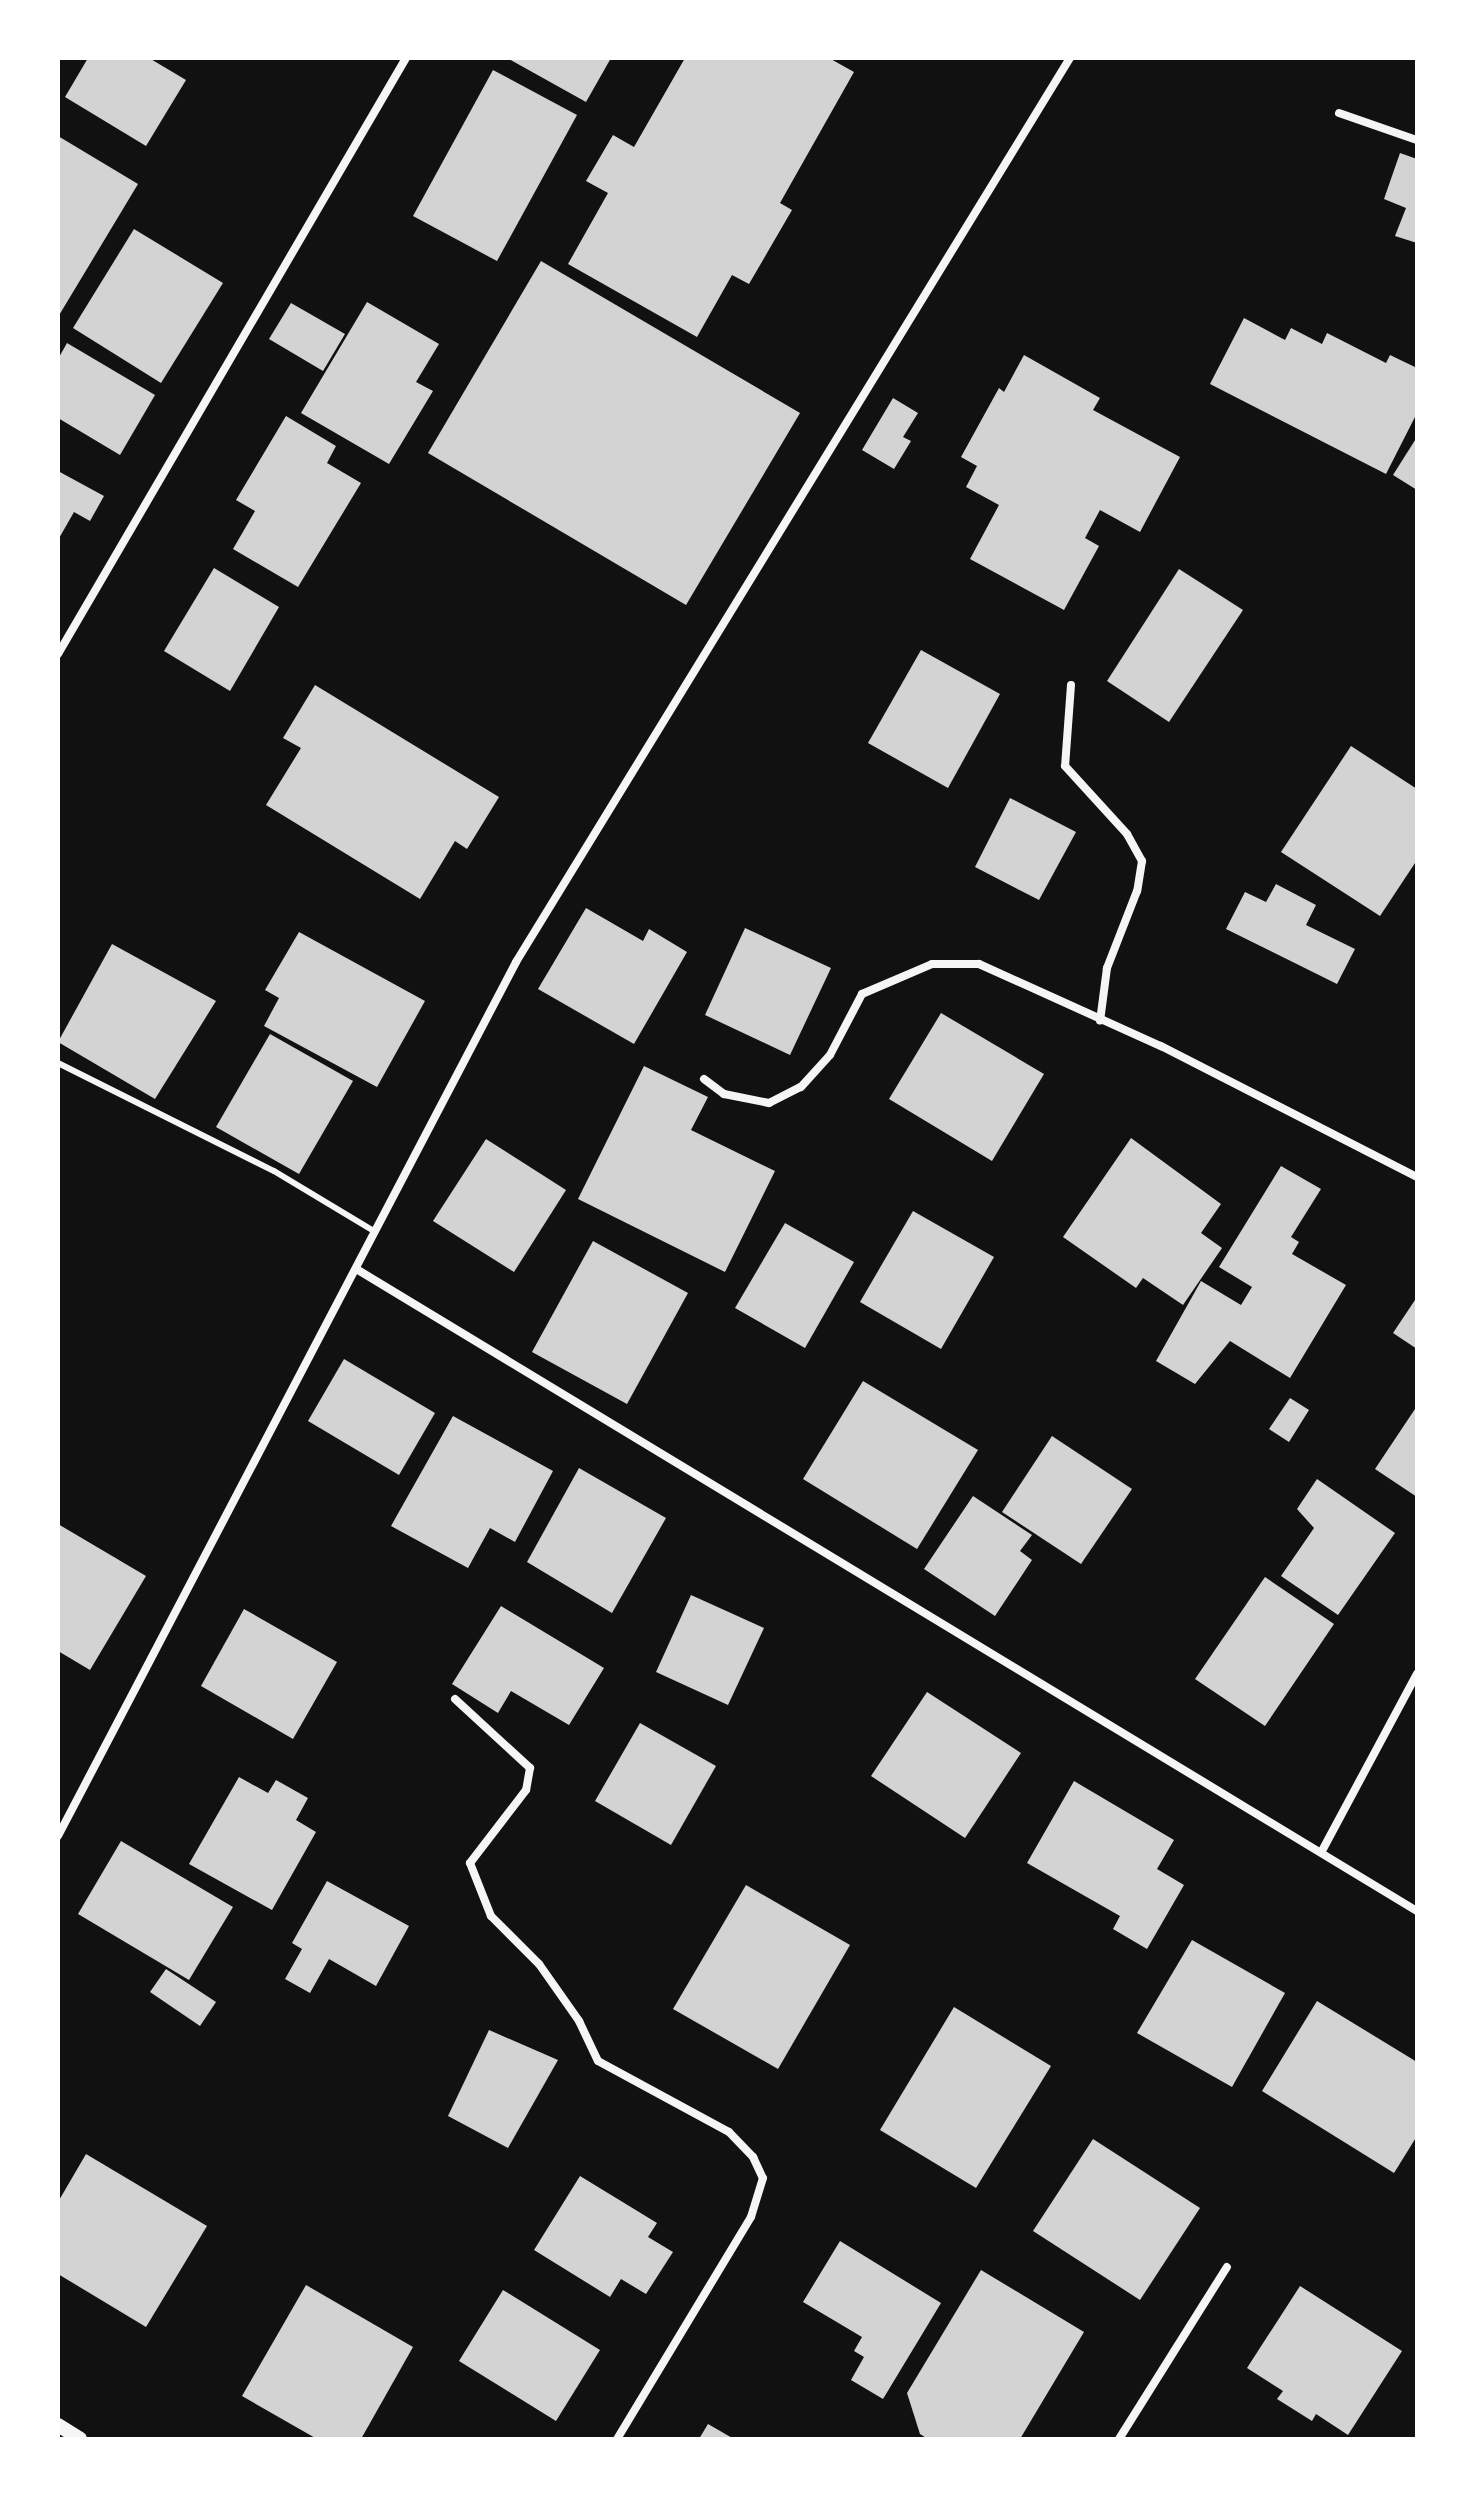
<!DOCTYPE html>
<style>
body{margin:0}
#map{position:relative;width:1475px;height:2497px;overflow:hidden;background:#111;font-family:"Open Sans",sans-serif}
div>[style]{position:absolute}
.building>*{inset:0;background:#d3d3d3}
.service>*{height:6px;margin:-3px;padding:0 3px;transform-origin:3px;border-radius:3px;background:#f5f5f5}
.minor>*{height:8px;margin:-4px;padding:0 4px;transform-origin:4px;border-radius:4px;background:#f5f5f5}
.tertiary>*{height:14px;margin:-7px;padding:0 7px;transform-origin:7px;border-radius:7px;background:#f5f5f5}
span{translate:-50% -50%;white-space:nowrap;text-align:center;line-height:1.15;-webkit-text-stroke:7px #fff;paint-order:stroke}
.frame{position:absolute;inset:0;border:60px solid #fff;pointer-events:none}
</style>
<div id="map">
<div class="building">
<i style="clip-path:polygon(88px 58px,149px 58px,186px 80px,146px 146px,65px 97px)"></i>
<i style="clip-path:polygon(507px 58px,611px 58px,586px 102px)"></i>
<i style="clip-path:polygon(685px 58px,829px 58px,854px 72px,780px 203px,792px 210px,749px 284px,732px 275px,697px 337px,568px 264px,608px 193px,586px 181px,613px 135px,634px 147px)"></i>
<i style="clip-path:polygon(493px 70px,577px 115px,497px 261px,413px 216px)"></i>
<i style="clip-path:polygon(58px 136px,138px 184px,58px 317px)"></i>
<i style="clip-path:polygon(1400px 153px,1417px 159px,1417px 243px,1395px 236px,1406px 208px,1384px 199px)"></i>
<i style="clip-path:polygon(134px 229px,223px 283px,161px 383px,73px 328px)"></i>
<i style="clip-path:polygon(541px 261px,800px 413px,686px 605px,428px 453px)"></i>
<i style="clip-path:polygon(367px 302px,439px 344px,416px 382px,433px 391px,389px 464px,301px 413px)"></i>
<i style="clip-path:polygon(291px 303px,345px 334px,323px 371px,269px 339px)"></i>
<i style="clip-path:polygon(1244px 318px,1285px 340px,1291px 328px,1322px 344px,1327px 333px,1386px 363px,1390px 355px,1417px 368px,1417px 413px,1386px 474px,1210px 384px)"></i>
<i style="clip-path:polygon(67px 343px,155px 395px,120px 455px,58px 418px,58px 359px)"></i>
<i style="clip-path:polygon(1024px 355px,1100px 398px,1093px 410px,1180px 457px,1140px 532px,1100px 510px,1085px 538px,1099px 546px,1064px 610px,970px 559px,999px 505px,966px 487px,977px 466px,961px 457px,999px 388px,1004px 392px)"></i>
<i style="clip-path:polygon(893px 398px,918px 413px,903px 437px,911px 441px,894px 469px,862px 450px)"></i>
<i style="clip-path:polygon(286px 416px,336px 446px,327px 463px,361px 483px,298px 587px,233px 549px,255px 511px,236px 500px)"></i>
<i style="clip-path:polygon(1417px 437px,1417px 490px,1393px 475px)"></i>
<i style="clip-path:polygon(58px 471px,104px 496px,90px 521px,74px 512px,58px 540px)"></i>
<i style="clip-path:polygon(214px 568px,279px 607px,230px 691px,164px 651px)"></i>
<i style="clip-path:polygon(1179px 569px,1243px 610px,1169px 722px,1107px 681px)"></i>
<i style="clip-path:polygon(921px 650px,1000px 694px,948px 788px,868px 743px)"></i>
<i style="clip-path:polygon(315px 685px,499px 797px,467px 849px,455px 841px,420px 899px,266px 805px,301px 748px,283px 738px)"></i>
<i style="clip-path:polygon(1351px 746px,1417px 789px,1417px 860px,1380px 916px,1281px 852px)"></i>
<i style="clip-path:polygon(1010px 798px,1076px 832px,1039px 900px,975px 867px)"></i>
<i style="clip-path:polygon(1276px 884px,1316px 905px,1306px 925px,1355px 949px,1337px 984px,1226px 929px,1245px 892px,1266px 902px)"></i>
<i style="clip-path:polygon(586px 908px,643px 941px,649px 929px,687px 952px,634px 1044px,538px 989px)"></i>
<i style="clip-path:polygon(745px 928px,831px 968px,790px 1055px,705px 1015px)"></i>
<i style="clip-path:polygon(299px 932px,425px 1001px,377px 1087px,264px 1026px,279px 998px,265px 990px)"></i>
<i style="clip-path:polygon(112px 944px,216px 1001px,155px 1099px,58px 1042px)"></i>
<i style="clip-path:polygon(941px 1013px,1044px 1074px,992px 1161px,889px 1099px)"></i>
<i style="clip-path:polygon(270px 1034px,353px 1081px,299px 1174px,216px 1127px)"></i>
<i style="clip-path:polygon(644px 1066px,708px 1097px,691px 1130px,775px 1171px,725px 1272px,578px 1199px)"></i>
<i style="clip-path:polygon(1131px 1138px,1221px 1204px,1201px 1233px,1222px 1248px,1183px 1305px,1143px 1278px,1136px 1288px,1063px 1237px)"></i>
<i style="clip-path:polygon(486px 1139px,566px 1190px,514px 1272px,433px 1221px)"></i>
<i style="clip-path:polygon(1281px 1166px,1321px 1189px,1291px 1237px,1299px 1242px,1292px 1254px,1346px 1285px,1290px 1378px,1230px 1341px,1195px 1384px,1156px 1361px,1201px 1281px,1241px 1305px,1252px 1287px,1219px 1267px)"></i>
<i style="clip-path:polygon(913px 1211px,994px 1257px,941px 1349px,860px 1302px)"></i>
<i style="clip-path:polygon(785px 1223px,854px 1262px,805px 1348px,735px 1308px)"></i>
<i style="clip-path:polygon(593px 1241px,688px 1293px,627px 1404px,532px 1352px)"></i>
<i style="clip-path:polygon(1417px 1297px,1417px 1349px,1393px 1333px)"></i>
<i style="clip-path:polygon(344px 1359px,435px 1413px,399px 1475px,308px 1421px)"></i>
<i style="clip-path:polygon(863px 1381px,978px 1450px,917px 1549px,803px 1479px)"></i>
<i style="clip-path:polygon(1290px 1398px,1309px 1410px,1289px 1442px,1269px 1429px)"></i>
<i style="clip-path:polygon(1417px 1406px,1417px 1497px,1375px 1469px)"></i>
<i style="clip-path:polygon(453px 1416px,553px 1471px,515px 1542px,490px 1528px,468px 1568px,391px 1526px)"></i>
<i style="clip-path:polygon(1052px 1436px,1132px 1489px,1081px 1564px,1002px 1512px)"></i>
<i style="clip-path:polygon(579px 1468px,666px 1518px,612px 1613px,527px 1562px)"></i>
<i style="clip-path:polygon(1317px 1479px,1395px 1533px,1338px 1615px,1281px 1576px,1314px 1528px,1297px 1509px)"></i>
<i style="clip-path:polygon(973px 1496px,1032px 1535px,1020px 1551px,1032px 1560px,995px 1616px,924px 1569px)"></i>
<i style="clip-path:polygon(58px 1524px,146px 1576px,90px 1670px,58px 1651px)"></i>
<i style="clip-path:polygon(1265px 1577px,1334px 1624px,1265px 1726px,1195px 1679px)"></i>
<i style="clip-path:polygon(691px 1595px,764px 1628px,728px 1705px,656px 1672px)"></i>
<i style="clip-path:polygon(501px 1606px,604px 1668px,569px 1725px,511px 1691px,498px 1713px,452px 1684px)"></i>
<i style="clip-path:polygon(244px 1609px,337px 1662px,293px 1739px,201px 1686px)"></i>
<i style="clip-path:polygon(927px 1692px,1021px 1753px,965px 1838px,871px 1776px)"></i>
<i style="clip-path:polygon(640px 1723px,716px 1766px,671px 1845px,595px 1801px)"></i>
<i style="clip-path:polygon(239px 1777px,268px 1793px,276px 1780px,308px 1798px,296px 1820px,316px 1832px,272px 1910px,189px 1864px)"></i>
<i style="clip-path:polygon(1074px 1781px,1174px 1840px,1157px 1869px,1184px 1885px,1147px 1949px,1113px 1929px,1120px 1916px,1027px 1863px)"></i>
<i style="clip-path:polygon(121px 1841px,233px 1907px,189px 1980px,78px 1914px)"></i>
<i style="clip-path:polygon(327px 1881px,409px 1926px,376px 1986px,329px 1959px,310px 1993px,285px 1979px,302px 1949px,292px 1943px)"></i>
<i style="clip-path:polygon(746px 1885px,850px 1945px,778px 2069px,673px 2009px)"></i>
<i style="clip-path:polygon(1192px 1940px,1285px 1993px,1232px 2087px,1137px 2033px)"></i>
<i style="clip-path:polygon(166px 1969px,216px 2002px,200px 2026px,150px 1992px)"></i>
<i style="clip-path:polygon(1317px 2001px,1417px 2062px,1417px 2136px,1394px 2173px,1262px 2091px)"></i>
<i style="clip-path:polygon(954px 2007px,1051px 2066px,976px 2188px,880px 2130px)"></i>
<i style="clip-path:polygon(489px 2030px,558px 2060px,508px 2148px,448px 2116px)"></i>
<i style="clip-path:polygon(1093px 2139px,1200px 2208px,1140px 2300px,1033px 2231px)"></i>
<i style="clip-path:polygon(86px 2154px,207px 2226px,146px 2327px,58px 2274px,58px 2202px)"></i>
<i style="clip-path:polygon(580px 2176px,657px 2223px,648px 2237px,673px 2252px,646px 2294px,621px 2279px,610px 2297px,534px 2250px)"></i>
<i style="clip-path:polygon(840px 2241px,941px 2303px,883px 2399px,851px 2380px,864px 2357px,854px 2351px,862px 2337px,803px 2302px)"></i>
<i style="clip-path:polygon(981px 2270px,1084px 2332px,1020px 2439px,928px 2439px,920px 2434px,907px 2393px)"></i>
<i style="clip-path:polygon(306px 2285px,413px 2347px,361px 2439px,317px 2439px,242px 2396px)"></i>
<i style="clip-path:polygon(1300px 2286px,1402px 2351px,1348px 2435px,1316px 2414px,1312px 2421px,1277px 2399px,1283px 2391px,1247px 2368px)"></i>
<i style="clip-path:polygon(503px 2290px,600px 2350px,556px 2421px,459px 2361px)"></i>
<i style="clip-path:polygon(708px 2424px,734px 2439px,699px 2439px)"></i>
</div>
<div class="service">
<i style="left:58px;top:1063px;width:241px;rotate:26.6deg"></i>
<i style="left:274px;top:1171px;width:114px;rotate:31deg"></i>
</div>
<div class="minor">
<i style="left:1339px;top:113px;width:83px;rotate:19.1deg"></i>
<i style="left:58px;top:654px;width:690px;rotate:-59.72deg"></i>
<i style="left:1071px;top:685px;width:81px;rotate:94.2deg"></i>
<i style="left:1065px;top:766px;width:92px;rotate:47.6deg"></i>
<i style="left:1127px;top:834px;width:31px;rotate:61deg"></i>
<i style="left:1142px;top:861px;width:30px;rotate:99deg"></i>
<i style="left:1137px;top:891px;width:83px;rotate:111.3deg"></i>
<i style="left:1107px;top:968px;width:53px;rotate:97.5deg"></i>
<i style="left:704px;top:1079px;width:25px;rotate:37deg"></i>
<i style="left:724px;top:1094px;width:46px;rotate:11.3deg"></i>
<i style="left:769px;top:1103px;width:36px;rotate:-27deg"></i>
<i style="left:801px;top:1087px;width:43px;rotate:-47.8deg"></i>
<i style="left:830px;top:1055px;width:69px;rotate:-62.3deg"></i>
<i style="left:862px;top:994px;width:76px;rotate:-23.2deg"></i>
<i style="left:932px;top:964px;width:47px"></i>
<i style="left:979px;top:964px;width:200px;rotate:24.3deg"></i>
<i style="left:1161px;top:1046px;width:288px;rotate:27.1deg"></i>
<i style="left:358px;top:1270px;width:1238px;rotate:31.19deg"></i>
<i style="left:455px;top:1699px;width:102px;rotate:42.6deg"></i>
<i style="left:530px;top:1768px;width:22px;rotate:100deg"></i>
<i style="left:526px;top:1790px;width:92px;rotate:127.5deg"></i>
<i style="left:470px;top:1863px;width:57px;rotate:68.4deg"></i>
<i style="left:491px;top:1916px;width:68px;rotate:45deg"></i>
<i style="left:539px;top:1964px;width:70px;rotate:54.9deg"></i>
<i style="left:579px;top:2021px;width:44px;rotate:64.6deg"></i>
<i style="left:598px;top:2061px;width:149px;rotate:28.5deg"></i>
<i style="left:729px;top:2132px;width:35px;rotate:46deg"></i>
<i style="left:753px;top:2157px;width:23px;rotate:65deg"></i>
<i style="left:763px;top:2178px;width:41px;rotate:107.1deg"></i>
<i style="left:751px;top:2217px;width:259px;rotate:121.1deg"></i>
<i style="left:58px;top:1836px;width:987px;rotate:-62.34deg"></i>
<i style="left:516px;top:962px;width:1060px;rotate:-58.5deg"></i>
<i style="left:1323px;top:1849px;width:199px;rotate:-61.8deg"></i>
<i style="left:1119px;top:2439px;width:203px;rotate:-57.9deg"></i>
</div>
<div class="tertiary">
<i style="left:58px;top:2425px;width:26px;rotate:32deg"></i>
</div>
<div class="frame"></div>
</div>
